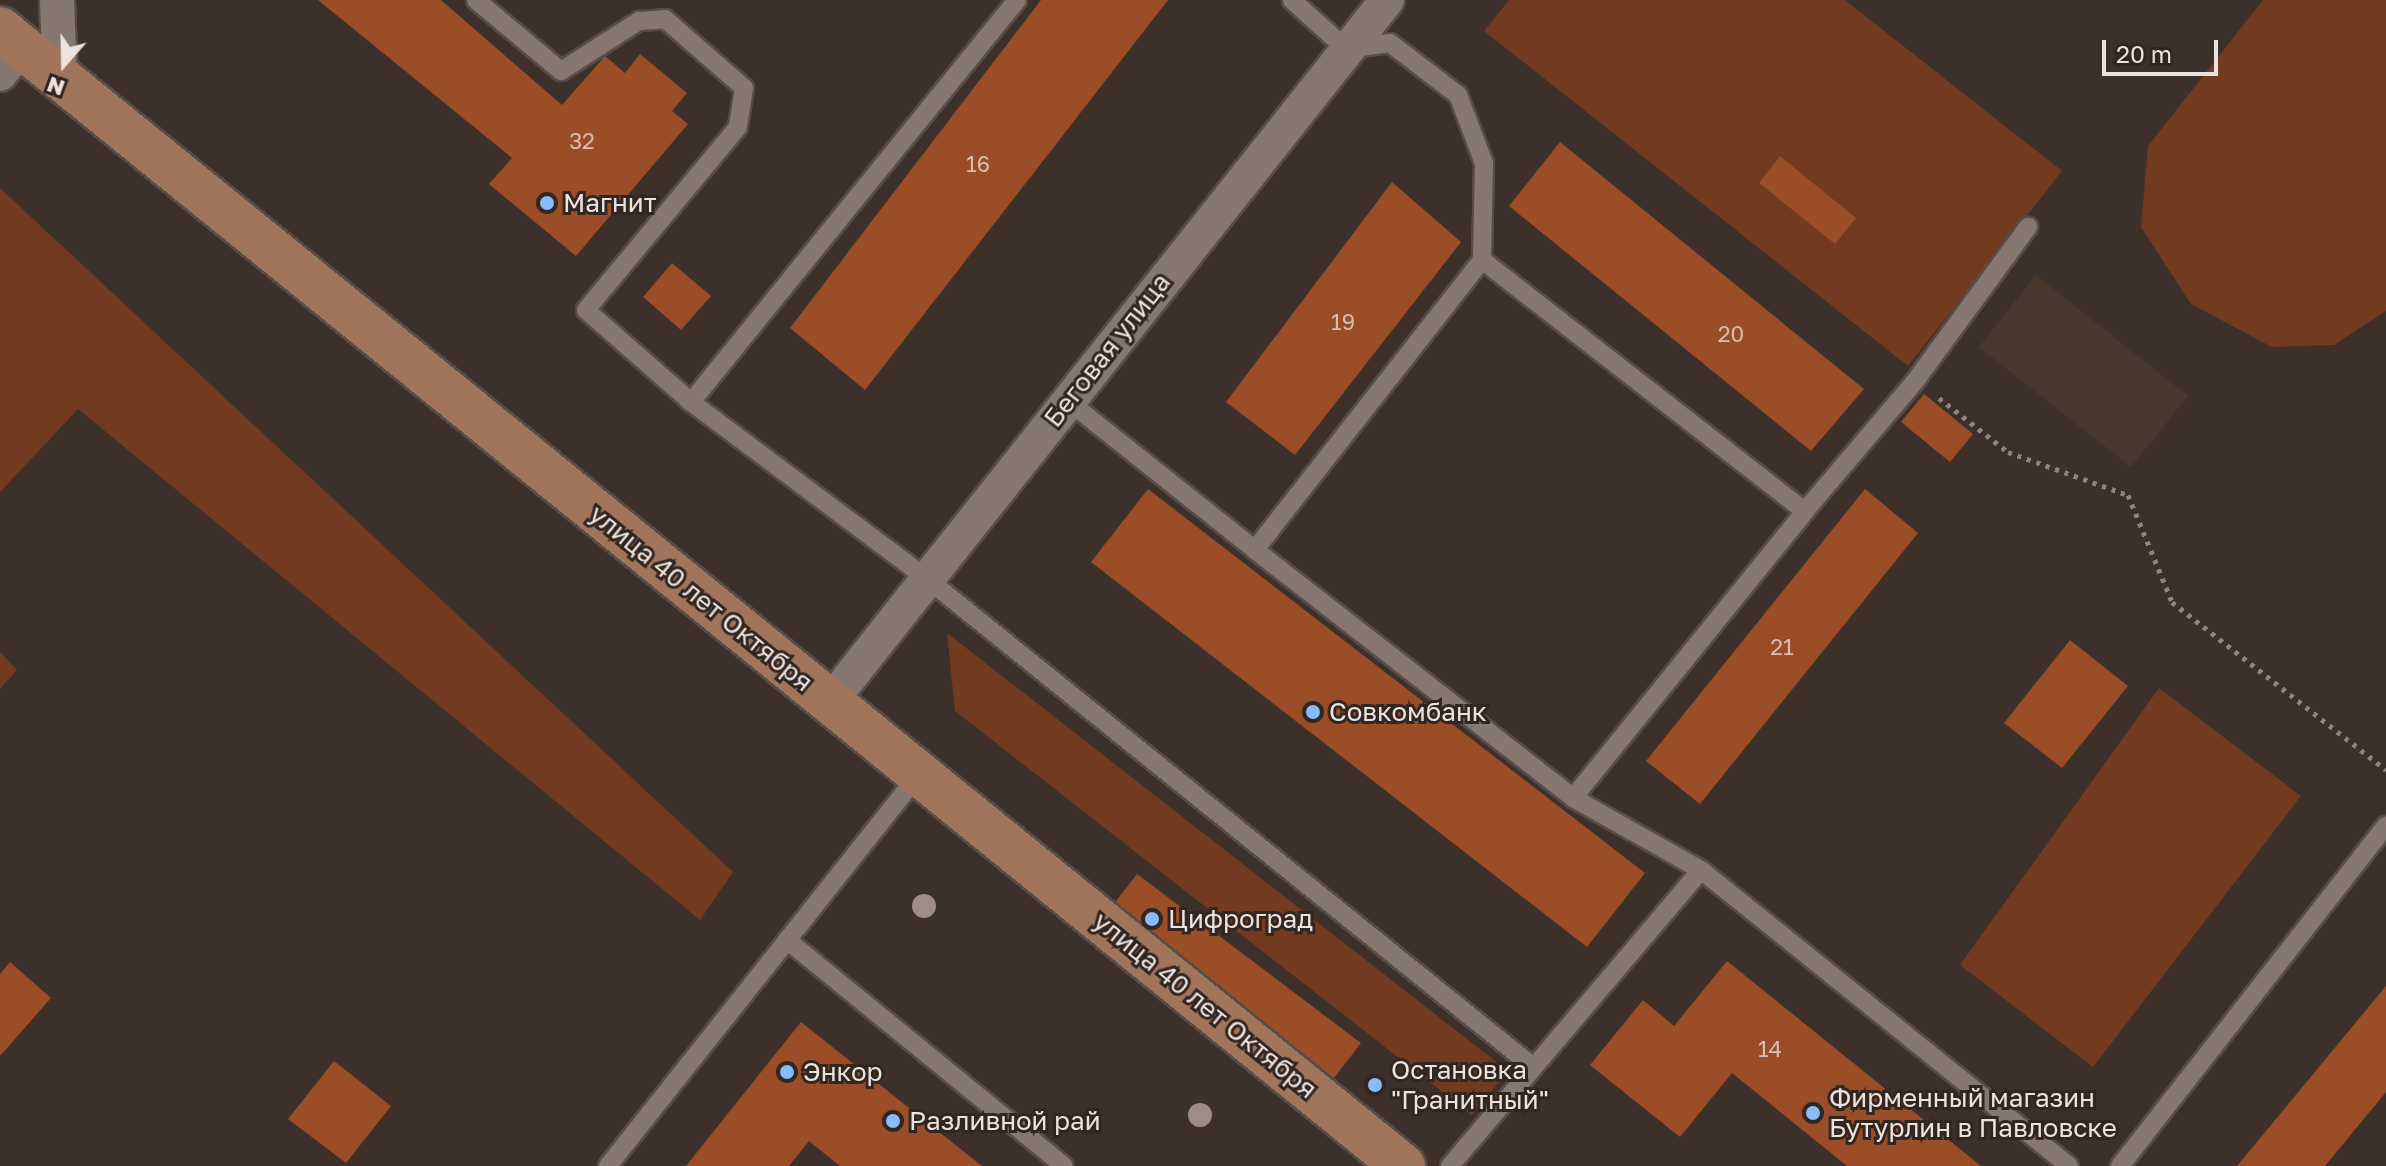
<!DOCTYPE html>
<meta charset="utf-8">
<style>
body{margin:0}
#map{position:relative;width:2386px;height:1166px;overflow:hidden;background:#3d302a;font-family:"Golos Text",sans-serif}
div>[style]{position:absolute}
.built>*{inset:0;background:#4a382f}
.green>*{inset:0;background:#723a1f}
.building>*{inset:0;background:#9a4d26}
.path>*{height:5px;margin-top:-2.5px;transform-origin:0;background:repeating-linear-gradient(90deg,#8f847f 0 4px,transparent 0 10px)}
.roads{filter:drop-shadow(2px 0 #574d48) drop-shadow(-2px 0 #574d48) drop-shadow(0 2px #574d48) drop-shadow(0 -2px #574d48)}
.lane>*{height:18px;margin:-9px;padding:0 9px;transform-origin:9px;border-radius:9px;background:#867770}
.street>*{height:34px;margin:-17px;padding:0 17px;transform-origin:17px;border-radius:17px;background:#867770}
.secondary>*{height:44px;margin:-22px;padding:0 22px;transform-origin:22px;border-radius:22px;background:#a1745c}
.trees>*{width:24px;height:24px;margin:-12px;border-radius:50%;background:#9f8c84}
.dots>*{width:22px;height:22px;translate:-50% -50%;box-sizing:border-box;border:4px solid #322620;border-radius:50%}
span{translate:-50% -50%;white-space:nowrap;text-align:center;line-height:1.15;-webkit-text-stroke:6px #322620;paint-order:stroke}
.number-label{font-size:22px;color:#d8beb2}
.number-label span{-webkit-text-stroke-width:0}
.poi-label{font-size:26px;color:#ece3e0}
.left{translate:0 -50%;text-align:left}
.street-label{font-size:26px;color:#ece3e0}
.north{position:absolute;left:24px;top:24px;width:80px;height:80px;-webkit-text-stroke:6px #322620;paint-order:stroke;rotate:200deg;font-size:22px;font-weight:700;line-height:32px;text-align:center;color:#ece3e0}
.north::after{content:'';display:block;margin:auto;width:28px;height:36px;background:#ece3e0;clip-path:polygon(50% 0,100% 100%,50% 72%,0 100%)}
.scale{position:absolute;left:2102px;top:40px;width:116px;height:36px;box-sizing:border-box;border:4px solid #ece3e0;border-top:0;padding-left:10px;font-size:24px;line-height:28px;white-space:nowrap;color:#ece3e0;-webkit-text-stroke:6px #322620;paint-order:stroke}
</style>
<div id="map">
<div class="built">
<i style="clip-path:polygon(2036px 275px,2188px 396px,2131px 467px,1979px 347px)"></i>
</div>
<div class="green">
<i style="clip-path:polygon(1509px 0,1845px 0,2062px 171px,1908px 366px,1484px 31px)"></i>
<i style="clip-path:polygon(2263px 0,2386px 0,2386px 311px,2334px 345px,2272px 347px,2191px 304px,2141px 227px,2148px 146px)"></i>
<i style="clip-path:polygon(0 188px,733px 872px,700px 920px,78px 409px,0 492px)"></i>
<i style="clip-path:polygon(947px 633px,1508px 1071px,1472px 1115px,955px 711px)"></i>
<i style="clip-path:polygon(0 652px,17px 670px,0 689px)"></i>
<i style="clip-path:polygon(2159px 688px,2301px 796px,2093px 1067px,1960px 965px)"></i>
</div>
<div class="building">
<i style="clip-path:polygon(318px 0,441px 0,562px 105px,605px 56px,625px 73px,640px 54px,687px 93px,672px 111px,688px 124px,576px 256px,489px 184px,512px 158px)"></i>
<i style="clip-path:polygon(1041px 0,1168px 0,865px 390px,790px 328px)"></i>
<i style="clip-path:polygon(1560px 142px,1864px 389px,1811px 451px,1509px 206px)"></i>
<i style="clip-path:polygon(1780px 156px,1856px 218px,1835px 244px,1759px 183px)"></i>
<i style="clip-path:polygon(1392px 182px,1461px 242px,1295px 455px,1226px 402px)"></i>
<i style="clip-path:polygon(672px 263px,711px 296px,681px 330px,643px 297px)"></i>
<i style="clip-path:polygon(1924px 394px,1973px 434px,1950px 462px,1901px 422px)"></i>
<i style="clip-path:polygon(1148px 489px,1645px 873px,1587px 947px,1091px 562px)"></i>
<i style="clip-path:polygon(1865px 489px,1918px 533px,1700px 804px,1646px 761px)"></i>
<i style="clip-path:polygon(2070px 640px,2128px 686px,2062px 768px,2004px 723px)"></i>
<i style="clip-path:polygon(1137px 874px,1361px 1043px,1334px 1078px,1110px 909px)"></i>
<i style="clip-path:polygon(1727px 961px,1981px 1166px,1847px 1166px,1732px 1073px,1680px 1137px,1590px 1065px,1643px 1000px,1674px 1026px)"></i>
<i style="clip-path:polygon(10px 962px,51px 998px,0 1056px,0 974px)"></i>
<i style="clip-path:polygon(2386px 986px,2386px 1092px,2325px 1166px,2237px 1166px)"></i>
<i style="clip-path:polygon(801px 1022px,982px 1166px,840px 1166px,809px 1141px,789px 1166px,686px 1166px)"></i>
<i style="clip-path:polygon(334px 1061px,391px 1106px,346px 1163px,288px 1119px)"></i>
</div>
<div class="path">
<i style="left:1939px;top:398px;width:88px;rotate:38deg"></i>
<i style="left:2008px;top:452px;width:127px;rotate:19.7deg"></i>
<i style="left:2128px;top:495px;width:116px;rotate:67.6deg"></i>
<i style="left:2172px;top:602px;width:272px;rotate:38.1deg"></i>
</div>
<div class="roads">
<div class="lane">
<i style="left:476px;top:0;width:111px;rotate:39.9deg"></i>
<i style="left:561px;top:71px;width:93px;rotate:-32.7deg"></i>
<i style="left:639px;top:21px;width:26px;rotate:-4deg"></i>
<i style="left:665px;top:19px;width:105px;rotate:41.1deg"></i>
<i style="left:744px;top:88px;width:39px;rotate:99deg"></i>
<i style="left:738px;top:127px;width:238px;rotate:129.7deg"></i>
<i style="left:586px;top:310px;width:140px;rotate:41.2deg"></i>
<i style="left:1017px;top:0;width:518px;rotate:129.04deg"></i>
<i style="left:691px;top:402px;width:294px;rotate:36.8deg"></i>
<i style="left:926px;top:578px;width:778px;rotate:38.84deg"></i>
<i style="left:1292px;top:0;width:73px;rotate:42.2deg"></i>
<i style="left:1346px;top:49px;width:44px;rotate:-7.8deg"></i>
<i style="left:1390px;top:43px;width:86px;rotate:37.4deg"></i>
<i style="left:1458px;top:95px;width:73px;rotate:69.1deg"></i>
<i style="left:1484px;top:163px;width:97px;rotate:91.2deg"></i>
<i style="left:1482px;top:260px;width:409px;rotate:37.9deg"></i>
<i style="left:1805px;top:511px;width:172px;rotate:-49.7deg"></i>
<i style="left:1916px;top:380px;width:190px;rotate:-53.8deg"></i>
<i style="left:1482px;top:260px;width:368px;rotate:128.1deg"></i>
<i style="left:1255px;top:550px;width:403px;rotate:37.9deg"></i>
<i style="left:1068px;top:401px;width:239px;rotate:38.5deg"></i>
<i style="left:1701px;top:870px;width:472px;rotate:38.8deg"></i>
<i style="left:787px;top:940px;width:357px;rotate:39.2deg"></i>
<i style="left:608px;top:1166px;width:500px;rotate:-51.57deg"></i>
<i style="left:1450px;top:1166px;width:388px;rotate:-49.7deg"></i>
<i style="left:1701px;top:870px;width:147px;rotate:-150.6deg"></i>
<i style="left:1573px;top:798px;width:369px;rotate:-51deg"></i>
<i style="left:2120px;top:1166px;width:432px;rotate:-52deg"></i>
</div>
<div class="street">
<i style="left:57px;top:0;width:79px;rotate:87.8deg"></i>
<i style="left:0;top:74px;width:34px;rotate:-52deg"></i>
<i style="left:830px;top:702px;width:896px;rotate:-51.57deg"></i>
</div>
<div class="secondary">
<i style="left:0;top:29px;width:1806px;rotate:39.02deg"></i>
</div>
</div>
<div class="trees">
<i style="left:924px;top:906px"></i>
<i style="left:1200px;top:1115px"></i>
</div>
<div class="dots">
<i style="left:547px;top:203px;background:#88bafc"></i>
<i style="left:1313px;top:712px;background:#88bafc"></i>
<i style="left:1152px;top:919px;background:#88bafc"></i>
<i style="left:787px;top:1072px;background:#88bafc"></i>
<i style="left:1375px;top:1085px;background:#88bafc"></i>
<i style="left:1813px;top:1113px;background:#88bafc"></i>
<i style="left:893px;top:1121px;background:#88bafc"></i>
</div>
<div class="number-label">
<span style="left:582px;top:141px">32</span>
<span style="left:978px;top:164px">16</span>
<span style="left:1343px;top:322px">19</span>
<span style="left:1731px;top:334px">20</span>
<span style="left:1782px;top:647px">21</span>
<span style="left:1770px;top:1049px">14</span>
</div>
<div class="poi-label">
<span class="left" style="left:563px;top:203px">Магнит</span>
<span class="left" style="left:1329px;top:712px">Совкомбанк</span>
<span class="left" style="left:1168px;top:919px">Цифроград</span>
<span class="left" style="left:1391px;top:1085px">Остановка<br>"Гранитный"</span>
<span class="left" style="left:803px;top:1072px">Энкор</span>
<span class="left" style="left:1829px;top:1113px">Фирменный магазин<br>Бутурлин в Павловске</span>
<span class="left" style="left:909px;top:1121px">Разливной рай</span>
</div>
<div class="street-label">
<span style="left:1107px;top:350px;rotate:-52deg">Беговая улица</span>
<span style="left:701px;top:598px;rotate:39deg">улица 40 лет Октября</span>
<span style="left:1205px;top:1005px;rotate:39deg">улица 40 лет Октября</span>
</div>
<div class="north">N</div>
<div class="scale">20 m</div>
</div>
